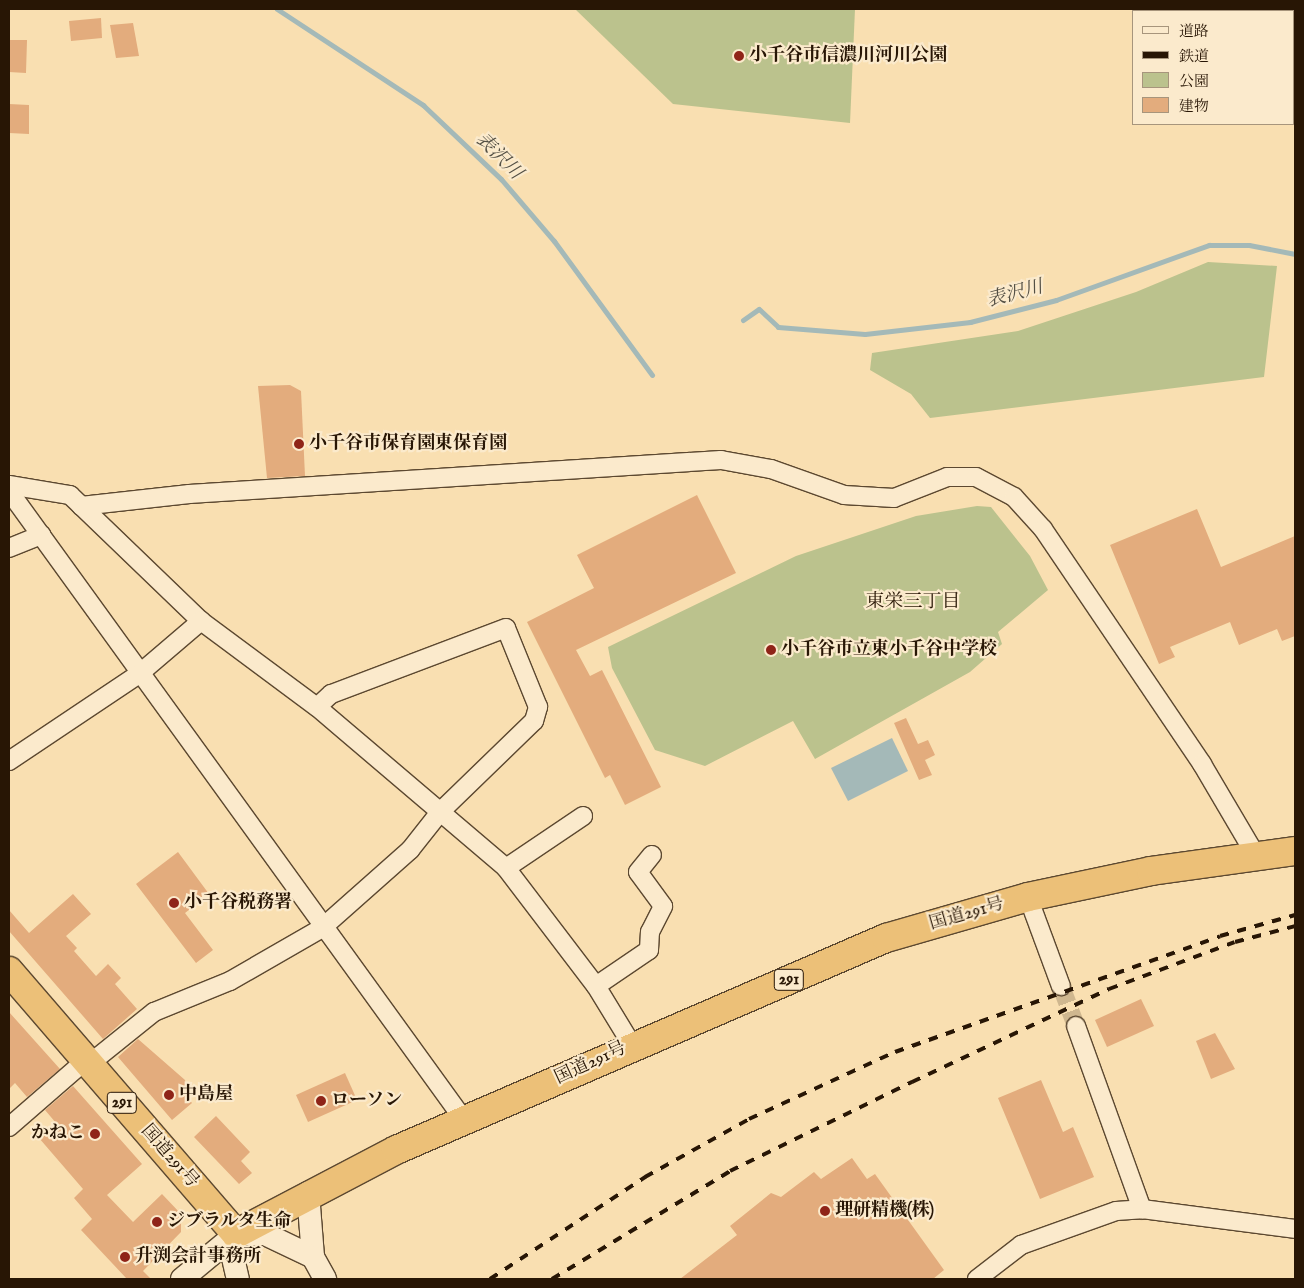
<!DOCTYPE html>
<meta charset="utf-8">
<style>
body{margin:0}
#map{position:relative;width:1304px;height:1288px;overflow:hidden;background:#f9dfb1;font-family:"IM FELL English","Noto Serif JP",serif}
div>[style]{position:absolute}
.green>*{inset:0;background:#bbc28d}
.water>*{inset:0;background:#a4b9b8}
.stream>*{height:5px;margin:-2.5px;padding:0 2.5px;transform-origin:2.5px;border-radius:2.5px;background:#a4b9b8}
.building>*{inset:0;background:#e3ac7d}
.minor-tunnel>*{height:18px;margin-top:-9px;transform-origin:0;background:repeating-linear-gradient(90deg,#cfb78f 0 18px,transparent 0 27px)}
.roads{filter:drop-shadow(1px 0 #5c4830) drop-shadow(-1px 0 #5c4830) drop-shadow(0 1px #5c4830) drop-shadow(0 -1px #5c4830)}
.minor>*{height:18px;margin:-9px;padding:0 9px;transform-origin:9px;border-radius:9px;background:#fbeacc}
.tertiary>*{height:22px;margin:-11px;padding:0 11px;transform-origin:11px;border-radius:11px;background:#fbeacc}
.trunk>*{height:28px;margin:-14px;padding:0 14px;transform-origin:14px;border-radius:14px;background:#ecc078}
.rail>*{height:4px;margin-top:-2px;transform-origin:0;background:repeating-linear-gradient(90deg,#281605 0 9px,transparent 0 18px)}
.dots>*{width:14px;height:14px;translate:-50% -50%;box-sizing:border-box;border:2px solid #fbeacc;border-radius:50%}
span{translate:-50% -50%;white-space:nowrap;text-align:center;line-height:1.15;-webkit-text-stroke:4.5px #fbeacc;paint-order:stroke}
.shield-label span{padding:1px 4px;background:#fbeacc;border:1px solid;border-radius:4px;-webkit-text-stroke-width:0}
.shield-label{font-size:16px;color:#281605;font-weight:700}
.poi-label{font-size:18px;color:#281605;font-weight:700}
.left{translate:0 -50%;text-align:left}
.right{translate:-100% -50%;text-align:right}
.street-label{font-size:18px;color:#281605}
.water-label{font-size:19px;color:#534f44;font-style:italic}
.neighbourhood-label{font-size:19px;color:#281605}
.frame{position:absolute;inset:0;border:10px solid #281605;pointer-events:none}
.legend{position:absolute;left:1132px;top:10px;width:162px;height:115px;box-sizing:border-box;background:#fbeacc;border:1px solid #a7957c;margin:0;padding:6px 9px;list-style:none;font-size:15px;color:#281605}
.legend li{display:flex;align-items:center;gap:10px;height:25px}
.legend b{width:25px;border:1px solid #a7957c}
</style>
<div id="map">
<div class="green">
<i style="clip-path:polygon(575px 9px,855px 9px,850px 123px,673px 104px)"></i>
<i style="clip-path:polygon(1208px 262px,1277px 266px,1264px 377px,930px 418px,911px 394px,870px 370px,872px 353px,1018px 331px,1136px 292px)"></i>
<i style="clip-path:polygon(977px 506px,991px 507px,1030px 556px,1048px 590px,998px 632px,1002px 644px,970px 672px,815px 759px,793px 721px,705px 766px,655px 750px,612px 668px,608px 647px,796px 556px,916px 516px)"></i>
</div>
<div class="water">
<i style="clip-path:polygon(892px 738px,908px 771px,848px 801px,831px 768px)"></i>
</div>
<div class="stream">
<i style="left:277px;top:9px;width:175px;rotate:33.3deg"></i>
<i style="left:423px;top:105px;width:108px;rotate:43.5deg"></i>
<i style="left:501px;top:179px;width:82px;rotate:49.5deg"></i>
<i style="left:554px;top:241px;width:166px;rotate:53.8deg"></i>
<i style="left:743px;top:320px;width:19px;rotate:-35deg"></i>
<i style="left:759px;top:309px;width:26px;rotate:43deg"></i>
<i style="left:778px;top:327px;width:87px;rotate:4.6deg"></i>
<i style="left:865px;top:334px;width:106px;rotate:-6.5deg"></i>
<i style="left:970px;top:322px;width:89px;rotate:-14.3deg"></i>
<i style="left:1056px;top:300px;width:163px;rotate:-19.8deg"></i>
<i style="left:1209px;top:245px;width:40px"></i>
<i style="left:1249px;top:245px;width:47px;rotate:11.1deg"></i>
</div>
<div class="building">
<i style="clip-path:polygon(101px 18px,102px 38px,71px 41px,69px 21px)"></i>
<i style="clip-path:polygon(133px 23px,139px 56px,116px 58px,110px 25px)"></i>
<i style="clip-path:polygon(9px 40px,27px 40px,26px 73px,9px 72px)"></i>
<i style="clip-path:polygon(9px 104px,29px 105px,29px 134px,9px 133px)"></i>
<i style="clip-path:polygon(290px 385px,301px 391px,305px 476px,267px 478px,258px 386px)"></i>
<i style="clip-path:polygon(697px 495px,736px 573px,576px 650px,590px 676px,602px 670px,661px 787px,625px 805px,610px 775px,605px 778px,527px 622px,594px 588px,577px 555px)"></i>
<i style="clip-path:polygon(1197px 509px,1221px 567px,1295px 536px,1295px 636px,1282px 641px,1277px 629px,1239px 645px,1230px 622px,1170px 647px,1175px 657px,1159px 664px,1110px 545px)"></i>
<i style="clip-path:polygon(906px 718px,918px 744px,928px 740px,935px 755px,925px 760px,932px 775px,919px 780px,894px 723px)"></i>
<i style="clip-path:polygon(178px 852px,209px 894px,185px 913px,213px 950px,196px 963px,136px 884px)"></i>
<i style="clip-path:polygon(73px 894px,91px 914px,66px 936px,77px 948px,74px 951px,96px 976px,108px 964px,121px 978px,115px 984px,137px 1009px,103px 1039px,9px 931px,9px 910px,29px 933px)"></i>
<i style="clip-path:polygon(1141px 999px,1154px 1026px,1107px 1047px,1095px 1020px)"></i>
<i style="clip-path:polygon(9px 1012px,60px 1069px,27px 1097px,15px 1083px,9px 1089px)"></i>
<i style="clip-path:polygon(1215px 1033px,1235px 1069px,1211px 1079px,1196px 1041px)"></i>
<i style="clip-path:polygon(138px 1039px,185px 1080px,187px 1086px,182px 1091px,192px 1103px,172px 1120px,118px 1057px)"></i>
<i style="clip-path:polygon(345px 1073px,357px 1100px,308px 1122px,296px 1095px)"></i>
<i style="clip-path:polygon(1041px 1080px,1063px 1132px,1073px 1127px,1094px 1177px,1040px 1199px,998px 1098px)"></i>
<i style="clip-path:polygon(73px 1086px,142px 1164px,107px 1195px,133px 1222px,162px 1194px,181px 1214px,181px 1232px,143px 1271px,151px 1279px,127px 1279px,81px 1230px,92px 1219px,74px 1198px,83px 1189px,39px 1138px,56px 1123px,45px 1110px)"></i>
<i style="clip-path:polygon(216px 1116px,250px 1152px,241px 1161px,252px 1173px,239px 1184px,194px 1137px)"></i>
<i style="clip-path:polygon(852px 1158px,867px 1179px,875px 1174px,944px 1270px,933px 1279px,680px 1279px,737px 1235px,730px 1226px,771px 1193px,781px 1197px,814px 1172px,821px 1179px)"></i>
</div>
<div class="minor-tunnel">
<i style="left:1061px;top:986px;width:43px;rotate:69.4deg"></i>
</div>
<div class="roads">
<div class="minor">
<i style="left:9px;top:485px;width:62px;rotate:9.3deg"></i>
<i style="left:70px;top:495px;width:182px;rotate:43.9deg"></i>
<i style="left:201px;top:621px;width:144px;rotate:36.6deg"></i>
<i style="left:317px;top:707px;width:248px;rotate:40.4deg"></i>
<i style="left:506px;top:868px;width:148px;rotate:52.7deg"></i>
<i style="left:596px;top:986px;width:69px;rotate:58.6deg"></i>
<i style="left:9px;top:491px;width:776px;rotate:54.12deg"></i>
<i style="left:81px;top:506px;width:109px;rotate:-6.3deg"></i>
<i style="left:189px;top:494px;width:533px;rotate:-3.66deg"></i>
<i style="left:721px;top:460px;width:51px;rotate:10.2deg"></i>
<i style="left:771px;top:469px;width:77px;rotate:19.6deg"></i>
<i style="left:844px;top:495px;width:50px;rotate:3.4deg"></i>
<i style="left:894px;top:498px;width:57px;rotate:-21.6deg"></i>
<i style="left:947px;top:477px;width:29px"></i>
<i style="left:976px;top:477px;width:43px;rotate:27.8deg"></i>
<i style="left:1014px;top:497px;width:43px;rotate:47.8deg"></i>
<i style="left:1043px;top:529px;width:284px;rotate:55.9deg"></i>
<i style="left:1202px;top:764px;width:104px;rotate:59.5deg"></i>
<i style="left:9px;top:548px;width:35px;rotate:-22deg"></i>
<i style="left:9px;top:761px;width:156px;rotate:-33.8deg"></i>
<i style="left:139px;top:674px;width:82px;rotate:-40.5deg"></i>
<i style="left:506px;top:868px;width:93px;rotate:-34deg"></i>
<i style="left:1028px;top:897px;width:95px;rotate:69.7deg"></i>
<i style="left:596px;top:986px;width:64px;rotate:-34.2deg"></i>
<i style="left:649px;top:950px;width:18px;rotate:-87deg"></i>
<i style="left:650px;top:932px;width:29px;rotate:-63deg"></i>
<i style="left:663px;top:906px;width:42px;rotate:-126.3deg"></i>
<i style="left:638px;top:872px;width:22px;rotate:-51deg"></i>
<i style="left:1076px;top:1026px;width:195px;rotate:70.2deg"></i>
<i style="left:88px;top:1065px;width:85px;rotate:-38.8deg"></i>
<i style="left:154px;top:1012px;width:82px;rotate:-22.2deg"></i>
<i style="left:230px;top:981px;width:106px;rotate:-29.9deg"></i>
<i style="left:322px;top:928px;width:118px;rotate:-41.6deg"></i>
<i style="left:410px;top:850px;width:48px;rotate:-51.7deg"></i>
<i style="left:440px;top:812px;width:131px;rotate:-44.1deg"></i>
<i style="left:534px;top:721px;width:15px;rotate:-74deg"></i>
<i style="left:538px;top:707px;width:85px;rotate:-112.1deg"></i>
<i style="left:506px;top:628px;width:187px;rotate:159.3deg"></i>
<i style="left:331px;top:694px;width:19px;rotate:137deg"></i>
<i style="left:9px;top:1127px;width:101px;rotate:-41deg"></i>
<i style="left:977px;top:1279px;width:56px;rotate:-37.7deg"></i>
<i style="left:1021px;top:1245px;width:101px;rotate:-19.7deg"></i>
<i style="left:1116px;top:1211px;width:26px;rotate:-4deg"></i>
<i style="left:1142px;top:1209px;width:154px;rotate:7.4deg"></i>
</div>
<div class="tertiary">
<i style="left:308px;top:1193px;width:64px;rotate:85.5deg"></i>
<i style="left:236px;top:1234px;width:24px;rotate:97deg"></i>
<i style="left:233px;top:1258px;width:22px;rotate:77deg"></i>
<i style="left:182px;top:1279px;width:70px;rotate:-39.8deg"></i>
<i style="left:236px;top:1234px;width:29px"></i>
<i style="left:265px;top:1234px;width:53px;rotate:25.6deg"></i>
<i style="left:313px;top:1257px;width:25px;rotate:61deg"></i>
</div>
<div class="trunk">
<i style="left:9px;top:971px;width:347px;rotate:49.2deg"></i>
<i style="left:236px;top:1234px;width:181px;rotate:-27.7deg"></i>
<i style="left:396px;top:1150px;width:534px;rotate:-23.4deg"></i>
<i style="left:886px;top:938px;width:148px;rotate:-16.1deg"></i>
<i style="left:1028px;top:897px;width:126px;rotate:-11.9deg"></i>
<i style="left:1151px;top:871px;width:145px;rotate:-7.9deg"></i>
</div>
</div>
<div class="rail">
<i style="left:490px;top:1279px;width:186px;rotate:-33.3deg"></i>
<i style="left:645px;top:1177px;width:119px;rotate:-29.1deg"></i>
<i style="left:749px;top:1119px;width:161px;rotate:-24.7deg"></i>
<i style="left:895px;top:1052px;width:345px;rotate:-19.6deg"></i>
<i style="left:1220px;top:936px;width:78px;rotate:-15.6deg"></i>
<i style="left:552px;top:1279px;width:208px;rotate:-31.2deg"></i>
<i style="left:730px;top:1171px;width:203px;rotate:-26.1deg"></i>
<i style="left:912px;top:1082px;width:218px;rotate:-25.3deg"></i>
<i style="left:1109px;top:989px;width:134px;rotate:-20.5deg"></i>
<i style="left:1235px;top:942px;width:62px;rotate:-14.9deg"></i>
</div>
<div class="dots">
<i style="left:739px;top:56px;background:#8f2418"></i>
<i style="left:299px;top:444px;background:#8f2418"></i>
<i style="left:771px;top:650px;background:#8f2418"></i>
<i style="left:174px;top:903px;background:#8f2418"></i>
<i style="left:169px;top:1095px;background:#8f2418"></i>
<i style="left:321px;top:1101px;background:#8f2418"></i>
<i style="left:95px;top:1134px;background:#8f2418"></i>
<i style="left:825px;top:1211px;background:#8f2418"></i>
<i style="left:157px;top:1222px;background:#8f2418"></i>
<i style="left:125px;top:1257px;background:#8f2418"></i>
</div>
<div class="shield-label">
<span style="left:789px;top:980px">291</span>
<span style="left:122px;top:1103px">291</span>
</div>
<div class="poi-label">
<span class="left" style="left:749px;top:56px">小千谷市信濃川河川公園</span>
<span class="left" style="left:309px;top:444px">小千谷市保育園東保育園</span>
<span class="left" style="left:781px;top:650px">小千谷市立東小千谷中学校</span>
<span class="left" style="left:184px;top:903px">小千谷税務署</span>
<span class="left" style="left:179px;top:1095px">中島屋</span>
<span class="left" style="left:331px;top:1101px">ローソン</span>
<span class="right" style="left:85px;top:1134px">かねこ</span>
<span class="left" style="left:835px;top:1211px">理研精機(株)</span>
<span class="left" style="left:167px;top:1222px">ジブラルタ生命</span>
<span class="left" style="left:135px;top:1257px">升渕会計事務所</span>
</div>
<div class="street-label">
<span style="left:967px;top:915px;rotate:-16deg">国道291号</span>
<span style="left:591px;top:1064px;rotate:-25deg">国道291号</span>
<span style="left:169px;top:1157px;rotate:49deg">国道291号</span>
</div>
<div class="water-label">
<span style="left:498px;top:157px;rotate:45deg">表沢川</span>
<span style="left:1015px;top:295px;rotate:-15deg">表沢川</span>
</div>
<div class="neighbourhood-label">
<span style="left:913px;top:603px">東栄三丁目</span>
</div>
<div class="frame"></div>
<ul class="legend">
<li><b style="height:6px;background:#fbeacc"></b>道路</li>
<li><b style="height:6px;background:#281605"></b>鉄道</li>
<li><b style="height:14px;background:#bbc28d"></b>公園</li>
<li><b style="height:14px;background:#e3ac7d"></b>建物</li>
</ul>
</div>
